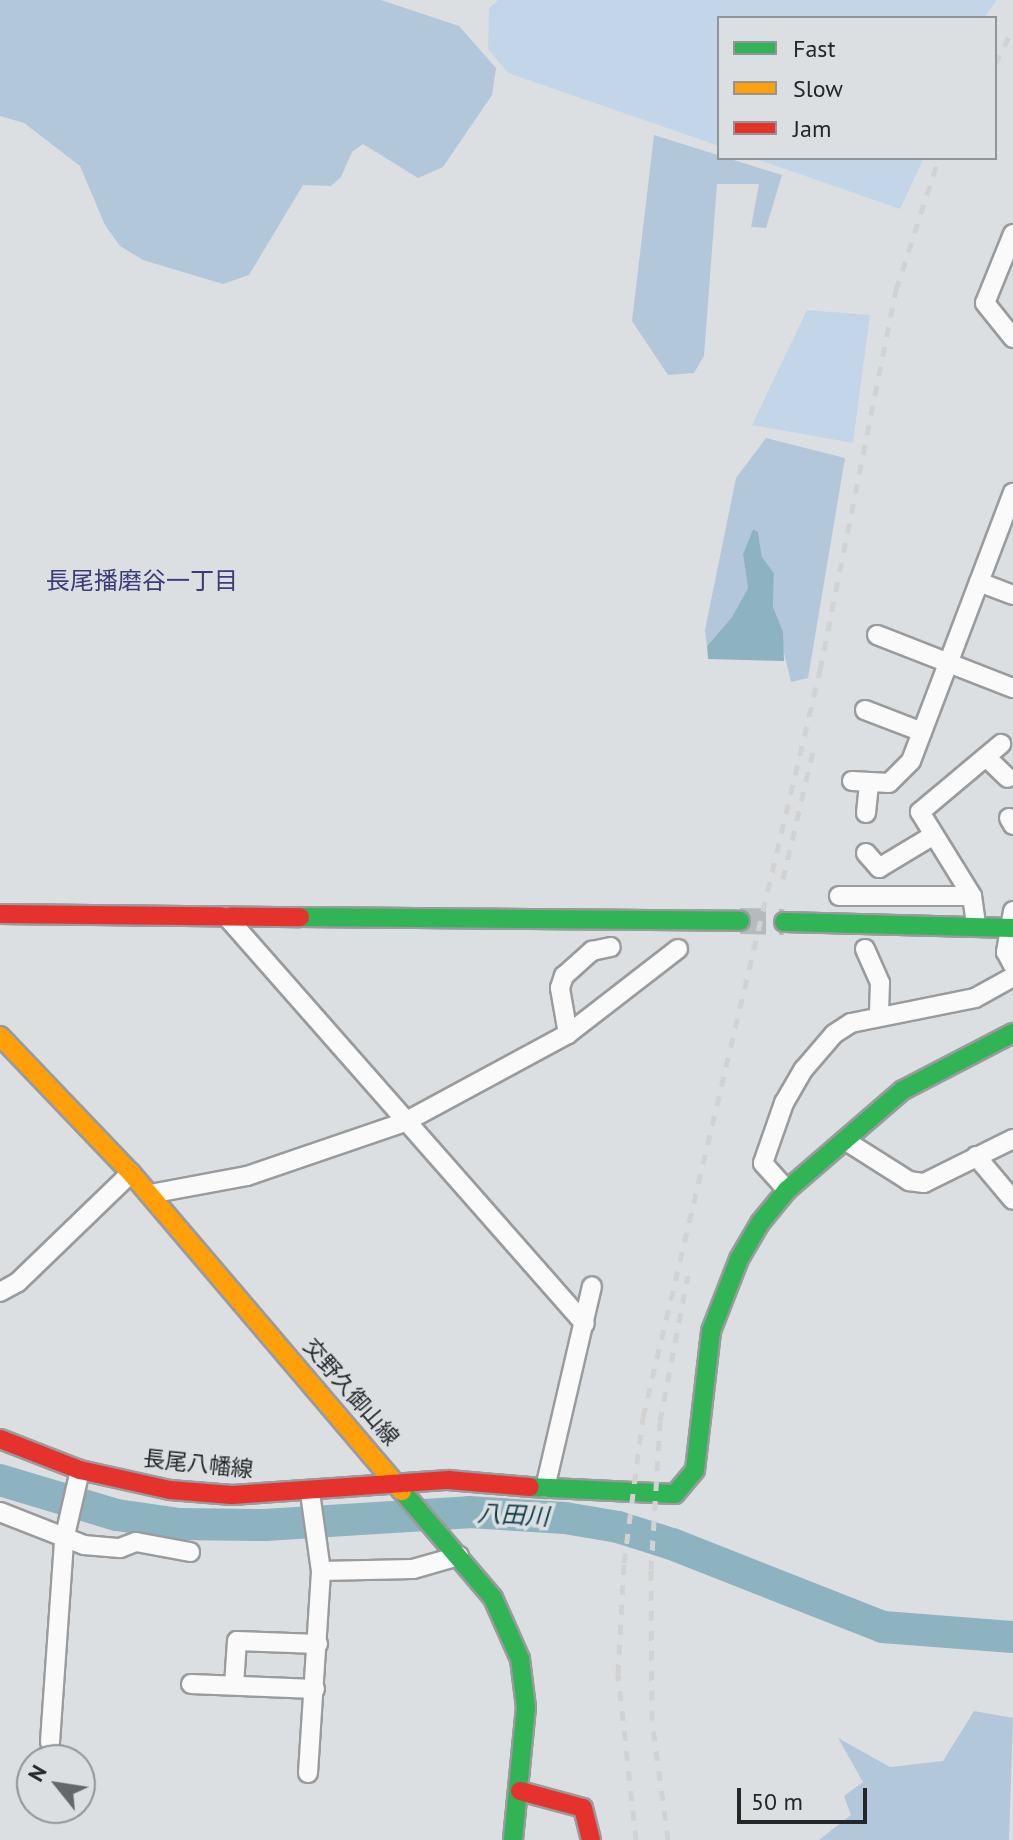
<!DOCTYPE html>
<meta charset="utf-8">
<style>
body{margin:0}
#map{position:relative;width:1013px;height:1840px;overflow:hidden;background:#dcdfe1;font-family:"PT Sans","Noto Sans JP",sans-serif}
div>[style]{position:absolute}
.green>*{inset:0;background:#c3d6e9}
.forest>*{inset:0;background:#b3c7db}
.water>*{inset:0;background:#8db2c0}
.river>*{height:32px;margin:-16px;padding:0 16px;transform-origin:16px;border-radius:16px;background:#8db2c0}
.secondary-tunnel>*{height:26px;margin-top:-13px;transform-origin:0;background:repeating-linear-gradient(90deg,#b7babc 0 26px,transparent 0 39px)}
.roads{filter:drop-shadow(2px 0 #999b9d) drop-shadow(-2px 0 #999b9d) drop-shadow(0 2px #999b9d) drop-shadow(0 -2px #999b9d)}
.street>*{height:18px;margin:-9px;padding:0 9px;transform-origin:9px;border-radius:9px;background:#fafafa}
.fast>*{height:18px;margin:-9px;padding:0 9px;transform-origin:9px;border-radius:9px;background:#30b455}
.slow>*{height:18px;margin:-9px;padding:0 9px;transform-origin:9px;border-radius:9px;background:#ff9f0a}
.jam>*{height:18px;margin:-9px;padding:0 9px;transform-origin:9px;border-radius:9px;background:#e5322d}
.rail>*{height:5px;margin-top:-2.5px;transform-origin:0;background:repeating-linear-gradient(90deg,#d2d2d3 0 10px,transparent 0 20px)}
span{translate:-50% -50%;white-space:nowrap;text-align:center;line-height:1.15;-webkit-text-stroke:7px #dbdfe2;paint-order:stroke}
.street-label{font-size:22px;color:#252627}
.neighbourhood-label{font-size:24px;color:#3b3b77}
.water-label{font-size:24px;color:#0e3e4c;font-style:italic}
.legend{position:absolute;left:717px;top:16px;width:280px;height:144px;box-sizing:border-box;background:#dbdfe2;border:2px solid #929597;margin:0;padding:10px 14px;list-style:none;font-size:24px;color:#252627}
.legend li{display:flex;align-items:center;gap:16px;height:40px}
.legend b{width:40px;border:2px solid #929597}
.north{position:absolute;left:16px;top:1744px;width:80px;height:80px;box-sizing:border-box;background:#dbdfe2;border:2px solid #929597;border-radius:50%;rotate:300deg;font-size:22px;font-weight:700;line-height:32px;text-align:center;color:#252627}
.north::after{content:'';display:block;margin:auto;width:28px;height:36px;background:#656768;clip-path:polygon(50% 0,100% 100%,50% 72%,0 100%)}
.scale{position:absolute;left:737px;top:1788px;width:130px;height:36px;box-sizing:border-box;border:4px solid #252627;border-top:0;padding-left:10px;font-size:24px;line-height:28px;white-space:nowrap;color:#252627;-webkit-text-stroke:6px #dbdfe2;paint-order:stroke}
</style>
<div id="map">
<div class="green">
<i style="clip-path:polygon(498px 0,997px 0,984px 18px,719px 18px,719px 146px,508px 73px,488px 49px,489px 8px)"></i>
<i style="clip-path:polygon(753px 158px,924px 158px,900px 209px)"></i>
<i style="clip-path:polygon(807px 310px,870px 315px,853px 443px,752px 425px)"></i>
</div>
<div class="forest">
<i style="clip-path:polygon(0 0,381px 0,459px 26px,496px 68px,492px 95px,443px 167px,418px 178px,363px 144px,352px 152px,341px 177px,331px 186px,303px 185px,249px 275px,223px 284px,143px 260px,120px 246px,105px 225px,80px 166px,24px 123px,0 116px)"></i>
<i style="clip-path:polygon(654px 135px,782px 175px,766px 228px,751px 227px,759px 184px,717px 184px,704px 356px,694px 373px,668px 375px,632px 321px)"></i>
<i style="clip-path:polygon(766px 438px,845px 458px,808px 678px,791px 682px,773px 607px,774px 573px,762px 557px,758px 532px,753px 529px,743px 554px,748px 588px,732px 617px,707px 646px,705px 630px,736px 478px)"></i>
<i style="clip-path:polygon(974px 1711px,1013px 1718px,1009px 1840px,819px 1840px,851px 1815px,844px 1796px,863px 1782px,838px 1738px,890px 1767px,943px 1761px)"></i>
</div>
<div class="water">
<i style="clip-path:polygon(753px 529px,758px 532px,762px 557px,774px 573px,773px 607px,783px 632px,784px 661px,708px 659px,707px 646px,732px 617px,748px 588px,743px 554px)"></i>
</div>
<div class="river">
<i style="left:0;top:1480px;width:122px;rotate:16.7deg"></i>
<i style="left:117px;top:1515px;width:63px;rotate:8.3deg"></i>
<i style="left:179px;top:1524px;width:86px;rotate:0.7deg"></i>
<i style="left:265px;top:1525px;width:204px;rotate:-3.6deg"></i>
<i style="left:469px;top:1512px;width:96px;rotate:3.6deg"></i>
<i style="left:565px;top:1518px;width:54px;rotate:9.6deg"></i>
<i style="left:618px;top:1527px;width:57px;rotate:17.5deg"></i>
<i style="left:672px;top:1544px;width:227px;rotate:21.5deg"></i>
<i style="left:883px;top:1627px;width:130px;rotate:4.4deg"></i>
</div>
<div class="secondary-tunnel">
<i style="left:740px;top:921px;width:44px;rotate:1.3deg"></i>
</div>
<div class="roads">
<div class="street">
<i style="left:1013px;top:234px;width:74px;rotate:112.1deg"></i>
<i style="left:985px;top:303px;width:45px;rotate:51.3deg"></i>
<i style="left:979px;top:582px;width:36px;rotate:21deg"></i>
<i style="left:877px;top:635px;width:146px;rotate:21.3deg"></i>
<i style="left:865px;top:710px;width:61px;rotate:21.1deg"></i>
<i style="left:986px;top:757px;width:30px;rotate:44deg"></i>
<i style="left:852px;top:781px;width:37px;rotate:3deg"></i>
<i style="left:889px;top:783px;width:31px;rotate:-45deg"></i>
<i style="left:911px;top:761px;width:287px;rotate:-69.2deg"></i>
<i style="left:866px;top:813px;width:29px;rotate:-84deg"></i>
<i style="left:1009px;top:818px;width:8px;rotate:60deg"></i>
<i style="left:866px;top:853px;width:20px;rotate:49deg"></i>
<i style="left:879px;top:868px;width:64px;rotate:-31deg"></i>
<i style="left:839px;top:896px;width:133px"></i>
<i style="left:1013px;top:911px;width:42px;rotate:99.7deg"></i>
<i style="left:1006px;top:952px;width:15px;rotate:62deg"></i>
<i style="left:226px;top:916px;width:543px;rotate:48.66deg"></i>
<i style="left:976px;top:924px;width:28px;rotate:-98deg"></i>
<i style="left:972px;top:896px;width:99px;rotate:-121.8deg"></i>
<i style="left:920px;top:812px;width:106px;rotate:-40deg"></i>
<i style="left:865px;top:949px;width:37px;rotate:66deg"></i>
<i style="left:880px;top:983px;width:34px;rotate:92deg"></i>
<i style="left:568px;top:1034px;width:47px;rotate:-99.9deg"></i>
<i style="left:560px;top:988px;width:13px;rotate:-72deg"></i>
<i style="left:564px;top:976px;width:38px;rotate:-42deg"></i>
<i style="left:592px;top:951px;width:19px;rotate:-12deg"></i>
<i style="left:846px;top:1141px;width:75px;rotate:32.4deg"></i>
<i style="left:909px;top:1181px;width:15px;rotate:8deg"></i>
<i style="left:924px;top:1183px;width:99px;rotate:-26.3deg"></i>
<i style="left:976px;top:1156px;width:57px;rotate:49.9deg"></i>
<i style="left:787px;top:1190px;width:36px;rotate:-132deg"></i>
<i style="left:763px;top:1163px;width:64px;rotate:-70.7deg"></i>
<i style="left:784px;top:1103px;width:39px;rotate:-60deg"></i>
<i style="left:804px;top:1069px;width:46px;rotate:-49.4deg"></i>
<i style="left:834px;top:1034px;width:20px;rotate:-33deg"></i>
<i style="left:851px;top:1023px;width:126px;rotate:-11.4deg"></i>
<i style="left:975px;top:998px;width:43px;rotate:-28.9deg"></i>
<i style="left:150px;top:1194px;width:99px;rotate:-10.5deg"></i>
<i style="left:247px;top:1176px;width:167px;rotate:-18.9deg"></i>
<i style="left:405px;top:1122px;width:185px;rotate:-28.4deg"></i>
<i style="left:568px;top:1034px;width:139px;rotate:-37.7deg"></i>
<i style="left:0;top:1292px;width:21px;rotate:-29deg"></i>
<i style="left:18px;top:1282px;width:157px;rotate:-44deg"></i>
<i style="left:545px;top:1488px;width:207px;rotate:-76.9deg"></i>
<i style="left:0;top:1512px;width:90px;rotate:21.4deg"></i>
<i style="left:84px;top:1545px;width:36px;rotate:5deg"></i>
<i style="left:120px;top:1548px;width:17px;rotate:-21deg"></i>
<i style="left:136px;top:1542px;width:55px;rotate:10.5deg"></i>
<i style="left:321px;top:1571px;width:92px;rotate:-1.2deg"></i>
<i style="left:413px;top:1569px;width:48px;rotate:-15.8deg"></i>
<i style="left:191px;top:1684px;width:124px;rotate:2.3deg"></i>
<i style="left:234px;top:1685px;width:44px;rotate:-86.1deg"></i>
<i style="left:237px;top:1641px;width:81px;rotate:2.1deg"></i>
<i style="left:50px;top:1742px;width:202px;rotate:-86deg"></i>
<i style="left:64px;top:1540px;width:72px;rotate:-77.1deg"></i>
<i style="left:308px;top:1773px;width:202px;rotate:-86.3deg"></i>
<i style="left:321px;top:1571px;width:79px;rotate:-98deg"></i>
</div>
<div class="fast">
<i style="left:300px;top:917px;width:440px;rotate:0.5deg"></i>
<i style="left:784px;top:922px;width:229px;rotate:1.5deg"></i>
<i style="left:530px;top:1487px;width:145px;rotate:2.8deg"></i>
<i style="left:675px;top:1494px;width:31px;rotate:-50deg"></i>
<i style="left:695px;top:1470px;width:140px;rotate:-83.4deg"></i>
<i style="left:711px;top:1331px;width:77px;rotate:-68.7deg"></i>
<i style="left:739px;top:1259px;width:42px;rotate:-59.7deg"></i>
<i style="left:760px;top:1223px;width:43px;rotate:-50.7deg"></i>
<i style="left:787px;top:1190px;width:153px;rotate:-40.8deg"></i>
<i style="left:903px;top:1090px;width:124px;rotate:-27.4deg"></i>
<i style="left:402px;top:1491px;width:140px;rotate:49.6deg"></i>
<i style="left:493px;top:1598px;width:67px;rotate:66.1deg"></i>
<i style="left:520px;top:1659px;width:48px;rotate:82.9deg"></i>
<i style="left:526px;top:1707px;width:134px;rotate:95.6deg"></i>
</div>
<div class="slow">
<i style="left:0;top:1036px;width:190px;rotate:46.3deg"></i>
<i style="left:131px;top:1173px;width:418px;rotate:49.6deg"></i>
</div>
<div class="jam">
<i style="left:0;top:914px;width:300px;rotate:0.6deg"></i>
<i style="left:0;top:1439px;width:86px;rotate:21.2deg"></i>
<i style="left:80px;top:1470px;width:92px;rotate:12.5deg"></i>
<i style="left:170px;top:1490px;width:62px;rotate:4.6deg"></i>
<i style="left:232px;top:1495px;width:217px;rotate:-4deg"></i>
<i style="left:448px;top:1480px;width:82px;rotate:4.9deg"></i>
<i style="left:520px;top:1791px;width:65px;rotate:15.1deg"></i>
<i style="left:583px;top:1808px;width:33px;rotate:76deg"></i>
</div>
</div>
<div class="rail">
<i style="left:995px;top:64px;width:39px;rotate:-63deg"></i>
<i style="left:783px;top:879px;width:140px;rotate:-76.8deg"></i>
<i style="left:636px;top:1840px;width:167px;rotate:-96.2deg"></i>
<i style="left:618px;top:1674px;width:111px;rotate:-86.9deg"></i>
<i style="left:624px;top:1563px;width:147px;rotate:-82.6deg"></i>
<i style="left:643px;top:1417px;width:768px;rotate:-76.67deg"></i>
<i style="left:820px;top:670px;width:388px;rotate:-78.7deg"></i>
<i style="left:896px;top:290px;width:139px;rotate:-72deg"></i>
<i style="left:668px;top:1840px;width:121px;rotate:-97.6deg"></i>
<i style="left:652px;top:1720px;width:150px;rotate:-90.4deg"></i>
<i style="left:651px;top:1570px;width:149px;rotate:-86.5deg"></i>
<i style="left:660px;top:1421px;width:148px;rotate:-79.1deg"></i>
</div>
<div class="street-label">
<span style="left:351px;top:1392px;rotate:49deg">交野久御山線</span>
<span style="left:198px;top:1464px;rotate:6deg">長尾八幡線</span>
</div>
<div class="neighbourhood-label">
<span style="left:142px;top:581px">長尾播磨谷一丁目</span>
</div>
<div class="water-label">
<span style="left:513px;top:1515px;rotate:3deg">八田川</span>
</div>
<ul class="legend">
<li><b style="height:10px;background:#30b455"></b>Fast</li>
<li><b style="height:10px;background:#ff9f0a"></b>Slow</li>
<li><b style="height:10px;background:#e5322d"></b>Jam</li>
</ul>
<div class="north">N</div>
<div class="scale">50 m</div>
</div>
